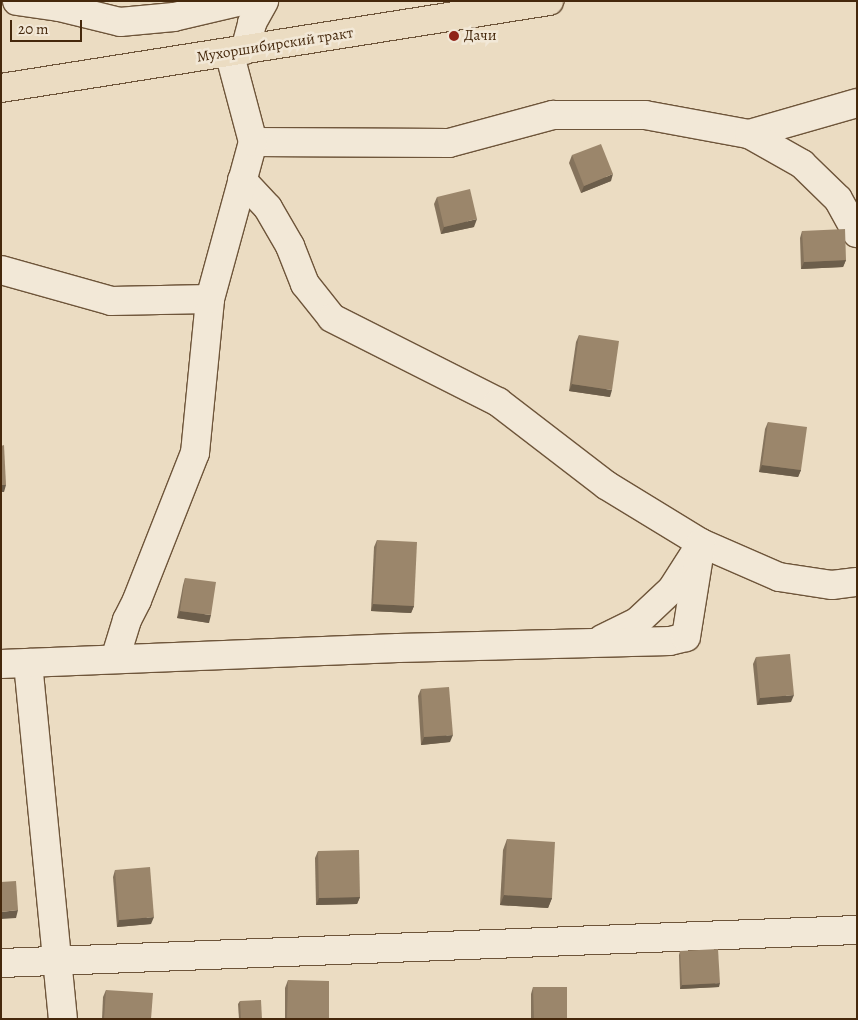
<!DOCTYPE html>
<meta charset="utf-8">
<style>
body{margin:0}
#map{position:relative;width:858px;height:1020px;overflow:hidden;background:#ebdcc2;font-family:Alegreya,serif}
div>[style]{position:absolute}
.roads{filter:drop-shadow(1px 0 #6e553a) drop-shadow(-1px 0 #6e553a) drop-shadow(0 1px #6e553a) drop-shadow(0 -1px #6e553a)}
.minor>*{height:28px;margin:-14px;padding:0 14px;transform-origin:14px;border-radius:14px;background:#f2e8d7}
.primary>*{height:28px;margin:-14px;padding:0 14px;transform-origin:14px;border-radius:14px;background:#ebdcc2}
.wall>*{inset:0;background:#85735c}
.shaded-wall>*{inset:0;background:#6c5e4b}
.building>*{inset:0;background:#9b866b}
.dots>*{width:14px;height:14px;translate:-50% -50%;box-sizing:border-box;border:2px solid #f2e8d7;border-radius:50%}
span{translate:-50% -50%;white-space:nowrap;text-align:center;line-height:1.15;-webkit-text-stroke:5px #f2e8d7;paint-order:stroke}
.poi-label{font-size:15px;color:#45280c}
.left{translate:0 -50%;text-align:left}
.street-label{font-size:15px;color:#45280c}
.frame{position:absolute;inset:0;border:2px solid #45280c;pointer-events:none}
.scale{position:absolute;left:10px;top:20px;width:72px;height:22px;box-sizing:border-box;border:2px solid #45280c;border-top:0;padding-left:6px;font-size:15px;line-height:18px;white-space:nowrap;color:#45280c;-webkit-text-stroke:4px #f2e8d7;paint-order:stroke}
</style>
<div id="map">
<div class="roads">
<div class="minor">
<i style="left:17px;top:1px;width:42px;rotate:8.1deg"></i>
<i style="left:59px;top:7px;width:63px;rotate:13.8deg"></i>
<i style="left:120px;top:22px;width:54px;rotate:-5.3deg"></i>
<i style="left:174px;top:17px;width:69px;rotate:-13.4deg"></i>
<i style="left:245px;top:50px;width:28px;rotate:-75deg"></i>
<i style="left:252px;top:23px;width:25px;rotate:-61deg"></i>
<i style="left:749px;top:134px;width:112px;rotate:-16deg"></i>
<i style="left:253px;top:142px;width:196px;rotate:0.3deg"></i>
<i style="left:449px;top:143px;width:108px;rotate:-15.1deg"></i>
<i style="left:553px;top:115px;width:92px"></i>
<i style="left:645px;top:115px;width:106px;rotate:10.4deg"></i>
<i style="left:749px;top:134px;width:61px;rotate:29.5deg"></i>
<i style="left:802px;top:164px;width:50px;rotate:44.2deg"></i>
<i style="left:838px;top:199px;width:39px;rotate:61deg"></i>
<i style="left:242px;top:180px;width:38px;rotate:47deg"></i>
<i style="left:268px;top:208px;width:44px;rotate:59.9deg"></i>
<i style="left:290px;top:246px;width:41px;rotate:68.5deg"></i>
<i style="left:305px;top:284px;width:43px;rotate:51.5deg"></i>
<i style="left:332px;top:318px;width:186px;rotate:26.8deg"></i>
<i style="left:498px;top:402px;width:136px;rotate:37.5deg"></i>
<i style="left:606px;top:485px;width:111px;rotate:31.4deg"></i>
<i style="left:701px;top:543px;width:85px;rotate:23.6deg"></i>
<i style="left:779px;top:577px;width:54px;rotate:8.6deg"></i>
<i style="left:832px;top:585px;width:25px;rotate:-7deg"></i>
<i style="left:1px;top:270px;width:114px;rotate:15.7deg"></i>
<i style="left:111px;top:301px;width:99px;rotate:-1.2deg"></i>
<i style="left:602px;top:639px;width:39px;rotate:-26deg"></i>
<i style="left:637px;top:622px;width:48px;rotate:-43.3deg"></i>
<i style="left:672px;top:589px;width:43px;rotate:-57.4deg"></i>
<i style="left:115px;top:659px;width:41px;rotate:-72.9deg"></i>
<i style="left:127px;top:620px;width:22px;rotate:-63deg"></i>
<i style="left:137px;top:600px;width:158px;rotate:-68.5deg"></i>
<i style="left:195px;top:453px;width:155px;rotate:-84.4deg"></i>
<i style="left:210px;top:299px;width:163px;rotate:-74.7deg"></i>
<i style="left:253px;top:142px;width:93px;rotate:-104.9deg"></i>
<i style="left:28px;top:663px;width:358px;rotate:84.4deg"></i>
<i style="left:1px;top:664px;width:397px;rotate:-2.3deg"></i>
<i style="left:398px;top:648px;width:272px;rotate:-1.5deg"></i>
<i style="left:670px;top:641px;width:16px;rotate:-14deg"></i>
<i style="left:686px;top:637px;width:95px;rotate:-80.9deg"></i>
<i style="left:1px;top:963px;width:857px;rotate:-2.21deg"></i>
</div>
<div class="primary">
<i style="left:1px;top:88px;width:555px;rotate:-9.02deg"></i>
</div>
</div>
<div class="wall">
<i style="clip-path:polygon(572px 155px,611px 181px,581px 193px,569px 163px)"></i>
<i style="clip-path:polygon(437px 197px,474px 227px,441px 234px,434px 204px)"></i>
<i style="clip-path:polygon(802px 231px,846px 260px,843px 267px,801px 269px,800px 238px)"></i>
<i style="clip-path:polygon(579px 335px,610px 397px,569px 391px,576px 342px)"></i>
<i style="clip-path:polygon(768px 422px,801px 470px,798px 477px,759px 472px,765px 429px)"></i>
<i style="clip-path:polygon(377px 540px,414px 606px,411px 613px,371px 611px,374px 547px)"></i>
<i style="clip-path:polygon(185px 578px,209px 623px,177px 618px,183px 585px)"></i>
<i style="clip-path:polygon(756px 657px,791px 702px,757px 705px,753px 664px)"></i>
<i style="clip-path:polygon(421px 689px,450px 742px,421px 745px,418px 696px)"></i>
<i style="clip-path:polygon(507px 839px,552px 898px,548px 908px,500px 905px,503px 850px)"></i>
<i style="clip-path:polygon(318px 851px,360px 897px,357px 904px,316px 905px,315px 858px)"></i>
<i style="clip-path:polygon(115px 870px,151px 924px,117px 927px,113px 877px)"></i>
<i style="clip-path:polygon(680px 951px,719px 987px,680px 989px,679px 955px)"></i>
<i style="clip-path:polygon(288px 980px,329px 1019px,285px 1019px,285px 988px)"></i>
<i style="clip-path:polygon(533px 987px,567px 1019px,531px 1019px,531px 994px)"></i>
<i style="clip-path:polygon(106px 990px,151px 1019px,102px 1019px,103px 997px)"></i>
<i style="clip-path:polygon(240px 1001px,262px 1019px,239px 1019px,238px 1004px)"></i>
</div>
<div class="shaded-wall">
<i style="clip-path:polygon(613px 174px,611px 181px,581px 193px,584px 186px)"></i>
<i style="clip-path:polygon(477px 219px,474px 227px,441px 234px,444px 227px)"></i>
<i style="clip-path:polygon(846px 260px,843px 267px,801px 269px,804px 262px)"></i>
<i style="clip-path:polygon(572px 384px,612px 390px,610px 397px,569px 391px)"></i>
<i style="clip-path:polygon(762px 465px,801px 470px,798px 477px,759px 472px)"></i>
<i style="clip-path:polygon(1px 485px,6px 485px,4px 492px,1px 492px)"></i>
<i style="clip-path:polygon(373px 604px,414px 606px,411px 613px,371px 611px)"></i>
<i style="clip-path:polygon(180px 611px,211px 615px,209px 623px,177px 618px)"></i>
<i style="clip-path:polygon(794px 695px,791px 702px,757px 705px,760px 698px)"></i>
<i style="clip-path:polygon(453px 735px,450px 742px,421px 745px,424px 737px)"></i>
<i style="clip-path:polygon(504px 895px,552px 898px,548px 908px,500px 905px)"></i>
<i style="clip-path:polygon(360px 897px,357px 904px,316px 905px,319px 898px)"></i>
<i style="clip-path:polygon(18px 910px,16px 918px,1px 919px,1px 912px)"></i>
<i style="clip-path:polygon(154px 917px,151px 924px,117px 927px,119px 920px)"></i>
<i style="clip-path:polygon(720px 983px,719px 987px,680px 989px,682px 985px)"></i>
</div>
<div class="building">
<i style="clip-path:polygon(601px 144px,613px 174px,584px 186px,572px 155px)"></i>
<i style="clip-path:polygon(470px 189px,477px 219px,444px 227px,437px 197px)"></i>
<i style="clip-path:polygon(845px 229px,846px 260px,804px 262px,802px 231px)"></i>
<i style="clip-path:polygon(579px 335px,619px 341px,612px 390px,572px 384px)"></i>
<i style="clip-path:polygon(768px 422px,807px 427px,801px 470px,762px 465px)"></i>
<i style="clip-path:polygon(4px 445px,6px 485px,1px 485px,1px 446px)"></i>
<i style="clip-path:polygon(377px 540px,417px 542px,414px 606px,373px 604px)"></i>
<i style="clip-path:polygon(185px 578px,216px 582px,211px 615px,180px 611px)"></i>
<i style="clip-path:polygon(790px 654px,794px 695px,760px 698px,756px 657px)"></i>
<i style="clip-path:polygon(449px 687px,453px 735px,424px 737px,421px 689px)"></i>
<i style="clip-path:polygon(507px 839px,555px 842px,552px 898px,504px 895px)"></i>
<i style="clip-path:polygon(359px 850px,360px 897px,319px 898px,318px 851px)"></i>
<i style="clip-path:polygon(150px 867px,154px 917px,119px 920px,115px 870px)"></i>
<i style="clip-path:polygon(16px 881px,18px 910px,1px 912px,1px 882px)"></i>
<i style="clip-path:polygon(718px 949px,720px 983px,682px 985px,680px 951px)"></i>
<i style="clip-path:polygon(288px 980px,329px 981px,329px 1019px,287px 1019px)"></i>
<i style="clip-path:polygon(533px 987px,567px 987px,567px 1019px,534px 1019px)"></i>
<i style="clip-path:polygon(106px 990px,153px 993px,151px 1019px,104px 1019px)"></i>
<i style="clip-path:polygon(261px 1000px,262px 1019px,241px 1019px,240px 1001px)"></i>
</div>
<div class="dots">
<i style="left:454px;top:36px;background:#8f2418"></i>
</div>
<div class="poi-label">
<span class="left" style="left:464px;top:36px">Дачи</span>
</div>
<div class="street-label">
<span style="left:275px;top:45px;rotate:-9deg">Мухоршибирский тракт</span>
</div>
<div class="frame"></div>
<div class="scale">20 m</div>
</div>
